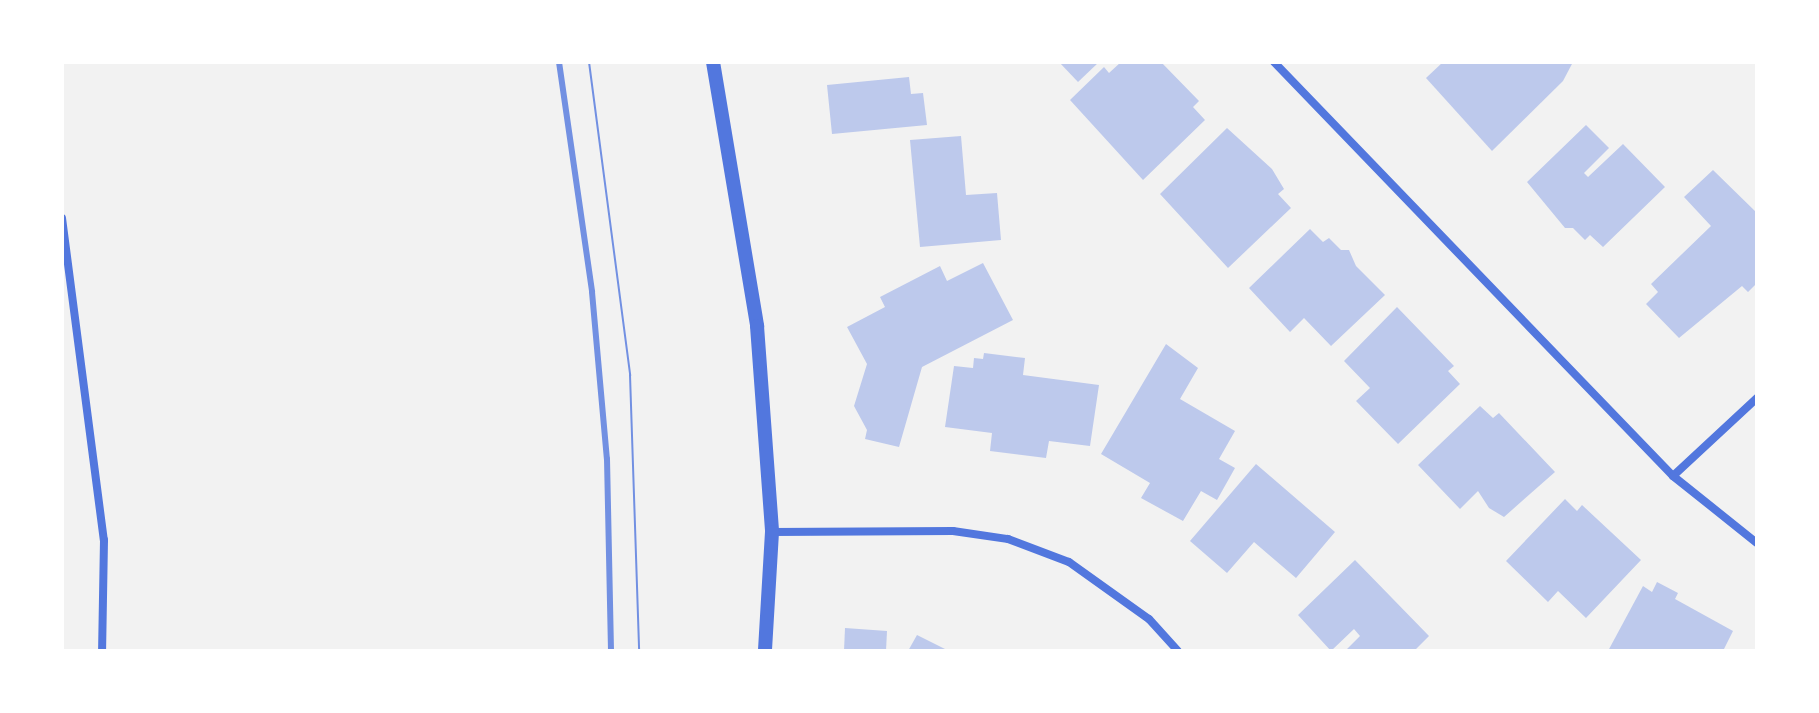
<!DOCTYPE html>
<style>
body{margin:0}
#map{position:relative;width:1819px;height:713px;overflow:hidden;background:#f2f2f2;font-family:"Roboto Condensed",sans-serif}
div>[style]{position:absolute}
.building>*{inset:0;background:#bdc9ec}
.minor>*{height:8px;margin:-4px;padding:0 4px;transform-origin:4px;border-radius:4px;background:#5277de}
.tertiary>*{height:14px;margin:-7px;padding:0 7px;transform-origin:7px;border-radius:7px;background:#5277de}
.tram>*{height:2px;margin:-1px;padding:0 1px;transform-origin:1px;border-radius:1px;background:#7290e2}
.rail>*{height:6px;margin:-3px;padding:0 3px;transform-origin:3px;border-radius:3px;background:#7290e2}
span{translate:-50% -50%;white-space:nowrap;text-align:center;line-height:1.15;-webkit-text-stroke:6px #fff;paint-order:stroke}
.frame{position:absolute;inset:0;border:64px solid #fff;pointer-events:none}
</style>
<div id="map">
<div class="building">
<i style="clip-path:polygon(1059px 62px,1099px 62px,1078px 82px)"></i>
<i style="clip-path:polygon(1121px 62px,1161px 62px,1199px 101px,1193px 107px,1205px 120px,1143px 180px,1070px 100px,1104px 67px,1109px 73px)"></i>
<i style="clip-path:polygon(1443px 62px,1573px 62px,1563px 81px,1492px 151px,1426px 78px)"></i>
<i style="clip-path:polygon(909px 77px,911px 94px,923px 93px,927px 125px,832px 134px,827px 85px)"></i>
<i style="clip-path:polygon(1586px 125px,1609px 148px,1584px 173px,1588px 177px,1623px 144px,1665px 187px,1603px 247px,1590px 235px,1585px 240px,1573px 228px,1565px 228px,1527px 182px)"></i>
<i style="clip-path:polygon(1227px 128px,1272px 169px,1284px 189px,1278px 194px,1291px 208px,1228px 268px,1160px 194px)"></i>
<i style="clip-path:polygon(961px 136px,966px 195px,997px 193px,1001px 240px,920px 247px,910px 140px)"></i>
<i style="clip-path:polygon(1713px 170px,1757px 213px,1757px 283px,1748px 292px,1742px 286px,1679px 338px,1646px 304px,1658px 292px,1651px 284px,1711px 226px,1684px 197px)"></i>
<i style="clip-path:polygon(1310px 229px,1323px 242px,1329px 238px,1341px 250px,1349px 250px,1356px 266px,1385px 295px,1331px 346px,1304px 318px,1290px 332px,1249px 288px)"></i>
<i style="clip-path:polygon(983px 263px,1013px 320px,922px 367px,899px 447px,865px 439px,867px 430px,854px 406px,867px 364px,847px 327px,885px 307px,880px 297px,940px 266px,947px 281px)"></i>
<i style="clip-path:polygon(1397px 307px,1454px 366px,1448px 371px,1460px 384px,1398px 444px,1356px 401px,1370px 388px,1344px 361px)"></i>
<i style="clip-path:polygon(1166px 344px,1198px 368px,1180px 399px,1235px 431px,1219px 459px,1235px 468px,1217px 500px,1201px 491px,1183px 521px,1141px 498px,1150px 483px,1101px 454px)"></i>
<i style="clip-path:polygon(984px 353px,1025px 358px,1023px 375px,1099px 385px,1090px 446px,1049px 441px,1046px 458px,990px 451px,992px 433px,945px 427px,954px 366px,973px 368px,974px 358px,983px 359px)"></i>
<i style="clip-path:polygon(1480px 406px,1493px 418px,1499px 413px,1555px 472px,1504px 517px,1489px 508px,1478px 491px,1460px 509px,1418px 465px)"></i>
<i style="clip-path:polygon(1256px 464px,1335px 532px,1296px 578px,1254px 542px,1227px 573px,1190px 541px)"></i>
<i style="clip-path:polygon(1565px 499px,1577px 511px,1582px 505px,1641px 560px,1586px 618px,1558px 591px,1548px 602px,1506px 561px)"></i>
<i style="clip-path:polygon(1355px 560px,1429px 636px,1414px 651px,1345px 651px,1360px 636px,1354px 629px,1331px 651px,1298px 615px)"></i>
<i style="clip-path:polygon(1657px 582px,1678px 593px,1675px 599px,1733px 631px,1723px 651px,1608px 651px,1643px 586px,1652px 592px)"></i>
<i style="clip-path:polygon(845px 628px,887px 631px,886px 651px,844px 651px)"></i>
<i style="clip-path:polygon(917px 635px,949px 651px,908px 651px)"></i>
</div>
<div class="minor">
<i style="left:1274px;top:62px;width:575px;rotate:46.06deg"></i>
<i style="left:1673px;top:476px;width:107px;rotate:38.6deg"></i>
<i style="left:62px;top:218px;width:325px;rotate:82.6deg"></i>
<i style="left:104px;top:540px;width:111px;rotate:91deg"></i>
<i style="left:1673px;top:476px;width:115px;rotate:-42.9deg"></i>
<i style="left:772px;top:532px;width:181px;rotate:-0.3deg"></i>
<i style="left:953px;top:531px;width:56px;rotate:8.3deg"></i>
<i style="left:1008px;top:539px;width:65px;rotate:20.7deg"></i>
<i style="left:1069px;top:562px;width:98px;rotate:35.5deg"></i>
<i style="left:1149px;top:619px;width:43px;rotate:47.8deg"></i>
</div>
<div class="tertiary">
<i style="left:713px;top:62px;width:268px;rotate:80.5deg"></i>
<i style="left:757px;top:326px;width:207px;rotate:85.8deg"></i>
<i style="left:772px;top:532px;width:119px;rotate:93.4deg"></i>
</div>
<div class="tram">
<i style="left:589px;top:62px;width:316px;rotate:82.5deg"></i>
<i style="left:630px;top:375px;width:276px;rotate:88.1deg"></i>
</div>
<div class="rail">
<i style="left:559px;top:62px;width:232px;rotate:81.8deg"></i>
<i style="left:592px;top:292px;width:168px;rotate:84.9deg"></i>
<i style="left:607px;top:459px;width:192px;rotate:88.8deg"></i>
</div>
<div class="frame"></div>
</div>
